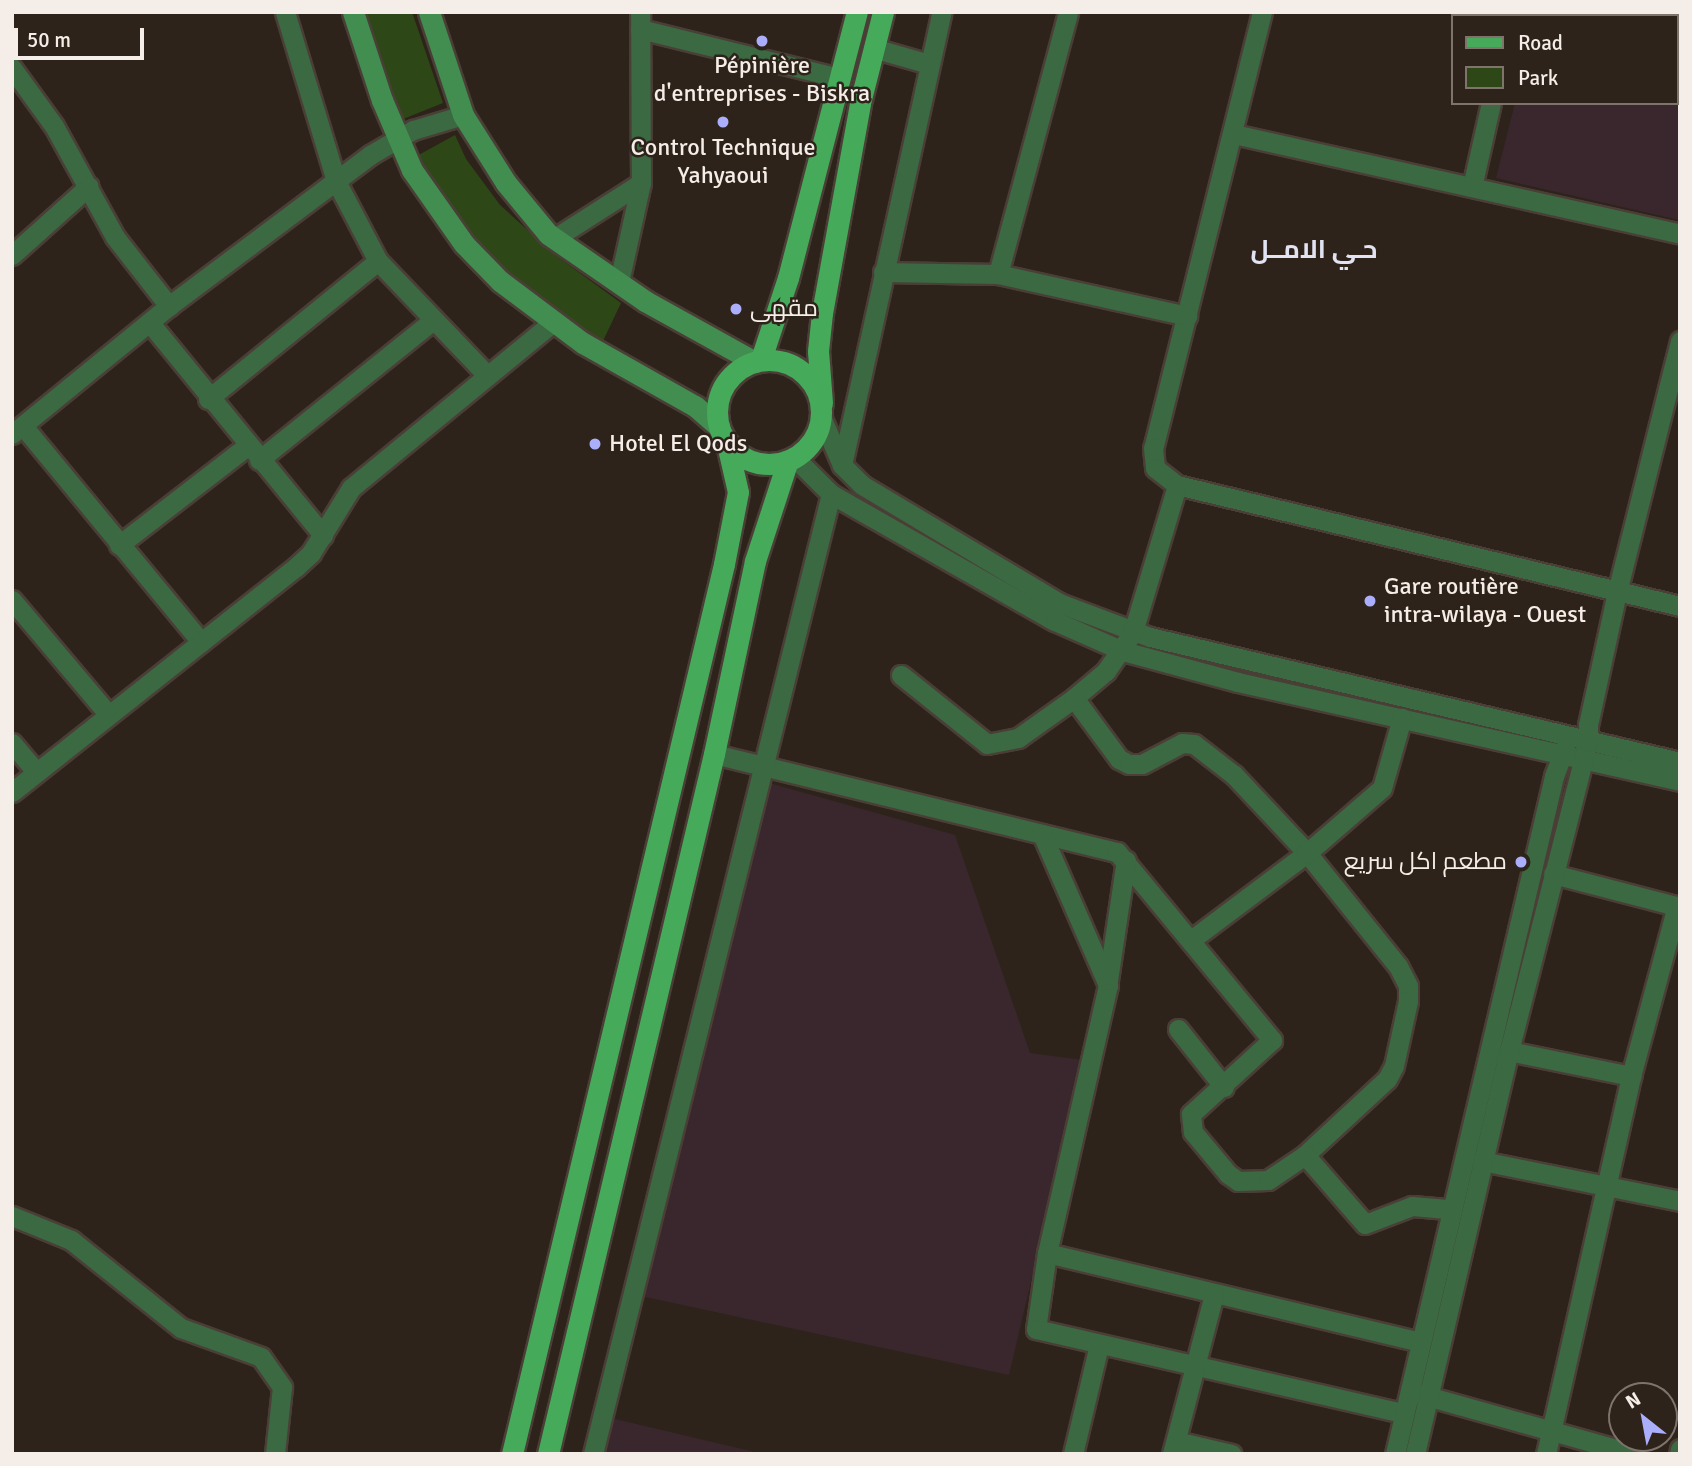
<!DOCTYPE html>
<meta charset="utf-8">
<style>
body{margin:0}
#map{position:relative;width:1692px;height:1466px;overflow:hidden;background:#2e231a;font-family:Signika,Cairo,sans-serif}
div>[style]{position:absolute}
.education>*{inset:0;background:#39272d}
.green>*{inset:0;background:#2d4816}
.roads{filter:drop-shadow(2px 0 #4a3f37) drop-shadow(-2px 0 #4a3f37) drop-shadow(0 2px #4a3f37) drop-shadow(0 -2px #4a3f37)}
.street>*{height:19px;margin:-9.5px;padding:0 9.5px;transform-origin:9.5px;border-radius:9.5px;background:#3b6942}
.secondary>*{height:21px;margin:-10.5px;padding:0 10.5px;transform-origin:10.5px;border-radius:10.5px;background:#428e50}
.primary>*{height:21px;margin:-10.5px;padding:0 10.5px;transform-origin:10.5px;border-radius:10.5px;background:#45ab5b}
.primary>.ring{margin:-10.5px;padding:0;box-sizing:content-box;background:none;border:21px solid #45ab5b;border-radius:50%}
.dots>*{width:19px;height:19px;translate:-50% -50%;box-sizing:border-box;border:4px solid #2e231a;border-radius:50%}
span{translate:-50% -50%;white-space:nowrap;text-align:center;line-height:1.15;-webkit-text-stroke:5px #2e231a;paint-order:stroke}
.poi-label{font-size:24px;color:#f5ede7}
.left{translate:0 -50%;text-align:left}
.right{translate:-100% -50%;text-align:right}
.neighbourhood-label{font-size:26px;color:#e1e3f2;font-weight:700}
.frame{position:absolute;inset:0;border:14px solid #f5ede7;pointer-events:none}
.legend{position:absolute;left:1451px;top:14px;width:228px;height:91px;box-sizing:border-box;background:#2e231a;border:2px solid #7e746c;margin:0;padding:9px 12px;list-style:none;font-size:21px;color:#f5ede7}
.legend li{display:flex;align-items:center;gap:14px;height:35px}
.legend b{width:35px;border:2px solid #7e746c}
.north{position:absolute;left:1608px;top:1382px;width:70px;height:70px;box-sizing:border-box;background:#2e231a;border:2px solid #7e746c;border-radius:50%;rotate:329deg;font-size:19px;font-weight:700;line-height:28px;text-align:center;color:#f5ede7}
.north::after{content:'';display:block;margin:auto;width:24px;height:32px;background:#abaffb;clip-path:polygon(50% 0,100% 100%,50% 72%,0 100%)}
.scale{position:absolute;left:14px;top:28px;width:130px;height:32px;box-sizing:border-box;border:4px solid #f5ede7;border-top:0;padding-left:9px;font-size:21px;line-height:24px;white-space:nowrap;color:#f5ede7;-webkit-text-stroke:5px #2e231a;paint-order:stroke}
</style>
<div id="map">
<div class="education">
<i style="clip-path:polygon(1538px 12px,1680px 12px,1679px 220px,1496px 178px,1515px 103px,1676px 103px,1676px 16px,1537px 16px)"></i>
<i style="clip-path:polygon(769px 783px,955px 835px,1030px 1053px,1083px 1060px,1009px 1375px,641px 1296px)"></i>
<i style="clip-path:polygon(611px 1418px,763px 1454px,603px 1454px)"></i>
</div>
<div class="green">
<i style="clip-path:polygon(363px 12px,412px 12px,443px 103px,398px 121px)"></i>
<i style="clip-path:polygon(455px 135px,466px 159px,500px 205px,555px 255px,621px 303px,601px 345px,486px 258px,415px 157px)"></i>
</div>
<div class="roads">
<div class="street">
<i style="left:285px;top:12px;width:177px;rotate:73.2deg"></i>
<i style="left:336px;top:181px;width:90px;rotate:62.3deg"></i>
<i style="left:378px;top:261px;width:156px;rotate:46.3deg"></i>
<i style="left:1262px;top:12px;width:449px;rotate:104deg"></i>
<i style="left:1153px;top:448px;width:20px;rotate:84deg"></i>
<i style="left:1155px;top:468px;width:28px;rotate:38deg"></i>
<i style="left:1177px;top:485px;width:517px;rotate:13.53deg"></i>
<i style="left:1512px;top:16px;width:4px;rotate:-90deg"></i>
<i style="left:640px;top:29px;width:206px;rotate:13.8deg"></i>
<i style="left:873px;top:48px;width:58px;rotate:15.9deg"></i>
<i style="left:12px;top:68px;width:72px;rotate:54.1deg"></i>
<i style="left:54px;top:126px;width:127px;rotate:61.2deg"></i>
<i style="left:115px;top:237px;width:88px;rotate:52deg"></i>
<i style="left:1234px;top:134px;width:457px;rotate:12.6deg"></i>
<i style="left:1472px;top:187px;width:86px;rotate:-77.3deg"></i>
<i style="left:555px;top:238px;width:102px;rotate:-32.6deg"></i>
<i style="left:12px;top:255px;width:103px;rotate:-41.9deg"></i>
<i style="left:883px;top:272px;width:115px;rotate:1deg"></i>
<i style="left:998px;top:274px;width:194px;rotate:12.5deg"></i>
<i style="left:998px;top:274px;width:271px;rotate:-75deg"></i>
<i style="left:619px;top:282px;width:101px;rotate:-77.5deg"></i>
<i style="left:641px;top:183px;width:171px;rotate:-90.3deg"></i>
<i style="left:150px;top:323px;width:274px;rotate:50.8deg"></i>
<i style="left:208px;top:399px;width:219px;rotate:-39.1deg"></i>
<i style="left:822px;top:419px;width:50px;rotate:66.5deg"></i>
<i style="left:842px;top:465px;width:28px;rotate:45deg"></i>
<i style="left:862px;top:485px;width:230px;rotate:30.9deg"></i>
<i style="left:1059px;top:603px;width:97px;rotate:20.5deg"></i>
<i style="left:1150px;top:637px;width:545px;rotate:13.27deg"></i>
<i style="left:23px;top:426px;width:280px;rotate:50.5deg"></i>
<i style="left:12px;top:434px;width:203px;rotate:-39.2deg"></i>
<i style="left:169px;top:306px;width:251px;rotate:-36.9deg"></i>
<i style="left:370px;top:155px;width:50px;rotate:-30.2deg"></i>
<i style="left:413px;top:130px;width:52px;rotate:-16.7deg"></i>
<i style="left:794px;top:457px;width:52px;rotate:45deg"></i>
<i style="left:831px;top:494px;width:257px;rotate:29.6deg"></i>
<i style="left:1055px;top:621px;width:74px;rotate:23.8deg"></i>
<i style="left:1123px;top:651px;width:119px;rotate:15.1deg"></i>
<i style="left:1238px;top:682px;width:453px;rotate:12.6deg"></i>
<i style="left:259px;top:460px;width:223px;rotate:-38.8deg"></i>
<i style="left:842px;top:465px;width:464px;rotate:-77.6deg"></i>
<i style="left:119px;top:545px;width:162px;rotate:-37.7deg"></i>
<i style="left:12px;top:600px;width:148px;rotate:49.9deg"></i>
<i style="left:901px;top:675px;width:110px;rotate:38.7deg"></i>
<i style="left:987px;top:744px;width:32px;rotate:-11deg"></i>
<i style="left:1018px;top:738px;width:69px;rotate:-35.5deg"></i>
<i style="left:1074px;top:698px;width:76px;rotate:53.6deg"></i>
<i style="left:1119px;top:759px;width:11px;rotate:27deg"></i>
<i style="left:1129px;top:764px;width:13px"></i>
<i style="left:1142px;top:764px;width:45px;rotate:-27.7deg"></i>
<i style="left:1182px;top:743px;width:12px;rotate:5deg"></i>
<i style="left:1194px;top:744px;width:51px;rotate:37.8deg"></i>
<i style="left:1234px;top:775px;width:107px;rotate:46.9deg"></i>
<i style="left:1307px;top:853px;width:145px;rotate:51.2deg"></i>
<i style="left:1398px;top:966px;width:22px;rotate:63deg"></i>
<i style="left:1408px;top:986px;width:15px;rotate:90deg"></i>
<i style="left:1408px;top:1001px;width:66px;rotate:102.2deg"></i>
<i style="left:1394px;top:1066px;width:15px;rotate:118deg"></i>
<i style="left:1387px;top:1079px;width:112px;rotate:137.2deg"></i>
<i style="left:1074px;top:698px;width:42px;rotate:-40.2deg"></i>
<i style="left:1106px;top:671px;width:47px;rotate:-55.3deg"></i>
<i style="left:1133px;top:632px;width:153px;rotate:-73.3deg"></i>
<i style="left:12px;top:743px;width:38px;rotate:50deg"></i>
<i style="left:714px;top:754px;width:415px;rotate:13.7deg"></i>
<i style="left:1117px;top:852px;width:244px;rotate:50.5deg"></i>
<i style="left:1272px;top:1040px;width:110px;rotate:137.6deg"></i>
<i style="left:1191px;top:1114px;width:18px;rotate:84deg"></i>
<i style="left:1193px;top:1132px;width:55px;rotate:50.2deg"></i>
<i style="left:1228px;top:1174px;width:12px;rotate:35deg"></i>
<i style="left:1238px;top:1181px;width:30px;rotate:-2deg"></i>
<i style="left:1268px;top:1180px;width:45px;rotate:-34deg"></i>
<i style="left:1305px;top:1155px;width:91px;rotate:49deg"></i>
<i style="left:1365px;top:1224px;width:50px;rotate:-21deg"></i>
<i style="left:1412px;top:1206px;width:38px;rotate:5deg"></i>
<i style="left:12px;top:792px;width:362px;rotate:-38.4deg"></i>
<i style="left:296px;top:567px;width:21px;rotate:-43deg"></i>
<i style="left:311px;top:553px;width:76px;rotate:-58.4deg"></i>
<i style="left:351px;top:488px;width:263px;rotate:-39.4deg"></i>
<i style="left:1042px;top:834px;width:165px;rotate:66.4deg"></i>
<i style="left:1108px;top:985px;width:275px;rotate:102.8deg"></i>
<i style="left:1047px;top:1253px;width:77px;rotate:98.2deg"></i>
<i style="left:1036px;top:1329px;width:377px;rotate:12.9deg"></i>
<i style="left:1553px;top:874px;width:131px;rotate:14.6deg"></i>
<i style="left:1191px;top:940px;width:145px;rotate:-36.9deg"></i>
<i style="left:1307px;top:853px;width:99px;rotate:-40.9deg"></i>
<i style="left:1382px;top:788px;width:73px;rotate:-74.1deg"></i>
<i style="left:1108px;top:980px;width:121px;rotate:-81.5deg"></i>
<i style="left:1178px;top:1029px;width:74px;rotate:51.6deg"></i>
<i style="left:1509px;top:1051px;width:125px;rotate:11.6deg"></i>
<i style="left:1482px;top:1161px;width:202px;rotate:11.4deg"></i>
<i style="left:12px;top:1216px;width:64px;rotate:22.1deg"></i>
<i style="left:71px;top:1240px;width:141px;rotate:38.7deg"></i>
<i style="left:181px;top:1328px;width:85px;rotate:19.9deg"></i>
<i style="left:261px;top:1357px;width:37px;rotate:55deg"></i>
<i style="left:282px;top:1387px;width:67px;rotate:96deg"></i>
<i style="left:1047px;top:1253px;width:383px;rotate:13.4deg"></i>
<i style="left:1416px;top:1393px;width:226px;rotate:15.6deg"></i>
<i style="left:1176px;top:1441px;width:57px;rotate:13.3deg"></i>
<i style="left:593px;top:1454px;width:989px;rotate:-76.08deg"></i>
<i style="left:1073px;top:1454px;width:112px;rotate:-76.6deg"></i>
<i style="left:1172px;top:1454px;width:165px;rotate:-75.3deg"></i>
<i style="left:1395px;top:1454px;width:696px;rotate:-76.8deg"></i>
<i style="left:1554px;top:776px;width:31px;rotate:-69deg"></i>
<i style="left:1415px;top:1454px;width:414px;rotate:-76.9deg"></i>
<i style="left:1509px;top:1051px;width:320px;rotate:-75.7deg"></i>
<i style="left:1588px;top:741px;width:16px;rotate:-90deg"></i>
<i style="left:1588px;top:725px;width:136px;rotate:-77.7deg"></i>
<i style="left:1617px;top:592px;width:259px;rotate:-75.9deg"></i>
<i style="left:1546px;top:1454px;width:387px;rotate:-77.3deg"></i>
<i style="left:1631px;top:1076px;width:176px;rotate:-74.9deg"></i>
<i style="left:1679px;top:1454px;width:5px;rotate:-79deg"></i>
</div>
<div class="secondary">
<i style="left:353px;top:12px;width:93px;rotate:71.8deg"></i>
<i style="left:382px;top:100px;width:76px;rotate:66.8deg"></i>
<i style="left:412px;top:170px;width:90px;rotate:54.9deg"></i>
<i style="left:464px;top:244px;width:52px;rotate:45.8deg"></i>
<i style="left:500px;top:281px;width:104px;rotate:36.8deg"></i>
<i style="left:583px;top:343px;width:129px;rotate:29.4deg"></i>
<i style="left:695px;top:406px;width:32px;rotate:41deg"></i>
<i style="left:429px;top:12px;width:108px;rotate:71.7deg"></i>
<i style="left:463px;top:115px;width:80px;rotate:57.7deg"></i>
<i style="left:506px;top:183px;width:66px;rotate:50.5deg"></i>
<i style="left:548px;top:234px;width:118px;rotate:34.6deg"></i>
<i style="left:645px;top:301px;width:126px;rotate:29deg"></i>
</div>
<div class="primary">
<i style="left:761px;top:359px;width:85px;rotate:-71.6deg"></i>
<i style="left:788px;top:278px;width:275px;rotate:-75.5deg"></i>
<i class="ring" style="left:717px;top:360px;width:83px;height:83px"></i>
<i style="left:822px;top:403px;width:52px;rotate:-94.4deg"></i>
<i style="left:818px;top:351px;width:38px;rotate:-84deg"></i>
<i style="left:822px;top:313px;width:213px;rotate:-79.7deg"></i>
<i style="left:860px;top:103px;width:94px;rotate:-75.8deg"></i>
<i style="left:512px;top:1454px;width:915px;rotate:-76.6deg"></i>
<i style="left:724px;top:564px;width:73px;rotate:-79deg"></i>
<i style="left:738px;top:492px;width:49px;rotate:-102.9deg"></i>
<i style="left:548px;top:1454px;width:719px;rotate:-76.66deg"></i>
<i style="left:714px;top:754px;width:197px;rotate:-78deg"></i>
<i style="left:755px;top:561px;width:106px;rotate:-71.9deg"></i>
</div>
</div>
<div class="dots">
<i style="left:762px;top:41px;background:#abaffb"></i>
<i style="left:723px;top:122px;background:#abaffb"></i>
<i style="left:736px;top:309px;background:#abaffb"></i>
<i style="left:595px;top:444px;background:#abaffb"></i>
<i style="left:1370px;top:601px;background:#abaffb"></i>
<i style="left:1521px;top:862px;background:#abaffb"></i>
</div>
<div class="poi-label">
<span style="left:762px;top:80px">Pépinière<br>d'entreprises - Biskra</span>
<span style="left:723px;top:162px">Control Technique<br>Yahyaoui</span>
<span class="left" style="left:750px;top:309px">مقهى</span>
<span class="left" style="left:609px;top:444px">Hotel El Qods</span>
<span class="left" style="left:1384px;top:601px">Gare routière<br>intra-wilaya - Ouest</span>
<span class="right" style="left:1507px;top:862px">مطعم اكل سريع</span>
</div>
<div class="neighbourhood-label">
<span style="left:1314px;top:251px">حـي الامــل</span>
</div>
<div class="frame"></div>
<ul class="legend">
<li><b style="height:9px;background:#45ab5b"></b>Road</li>
<li><b style="height:19px;background:#2d4816"></b>Park</li>
</ul>
<div class="north">N</div>
<div class="scale">50 m</div>
</div>
